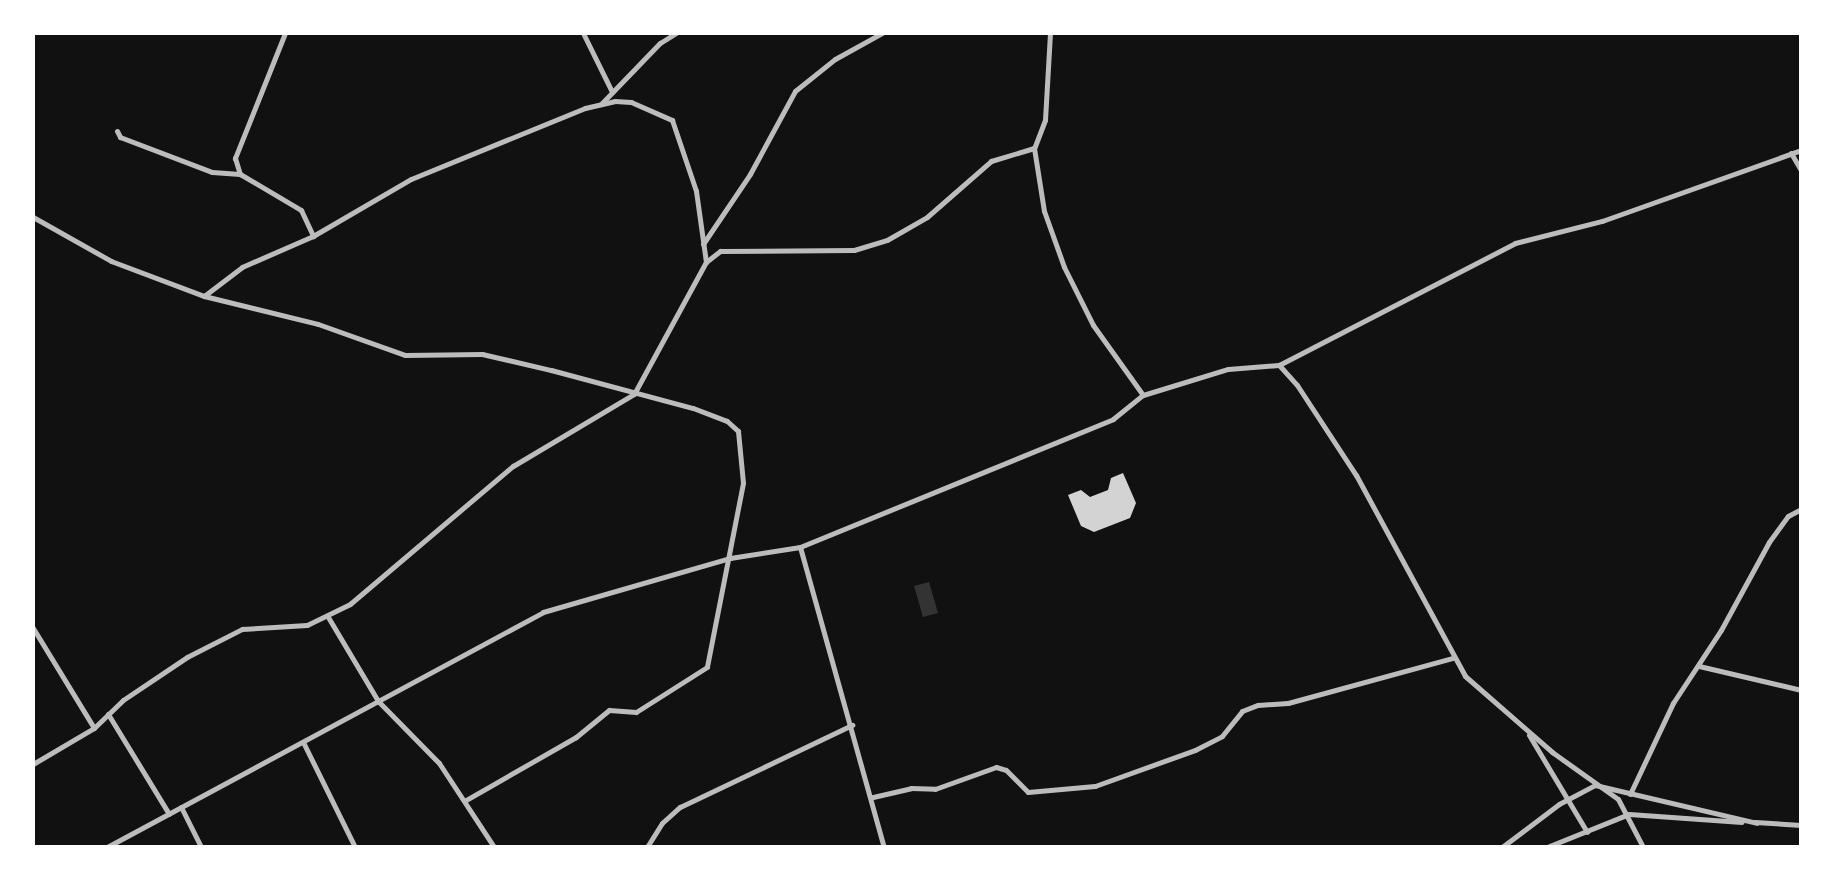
<!DOCTYPE html>
<style>
body{margin:0}
#map{position:relative;width:1834px;height:880px;overflow:hidden;background:#111;font-family:"Open Sans",sans-serif}
div>[style]{position:absolute}
.water>*{inset:0;background:#333}
.building>*{inset:0;background:#d3d3d3}
.minor>*{height:5px;margin:-2.5px;padding:0 2.5px;transform-origin:2.5px;border-radius:2.5px;background:#bcbcbc}
span{translate:-50% -50%;white-space:nowrap;text-align:center;line-height:1.15;-webkit-text-stroke:6px #fff;paint-order:stroke}
.frame{position:absolute;inset:0;border:35px solid #fff;pointer-events:none}
</style>
<div id="map">
<div class="water">
<i style="clip-path:polygon(929px 582px,938px 613px,923px 617px,914px 586px)"></i>
</div>
<div class="building">
<i style="clip-path:polygon(1123px 473px,1136px 503px,1130px 518px,1094px 532px,1081px 526px,1068px 495px,1081px 490px,1090px 497px,1108px 490px,1111px 478px)"></i>
</div>
<div class="minor">
<i style="left:285px;top:33px;width:135px;rotate:111.8deg"></i>
<i style="left:235px;top:158px;width:17px;rotate:73deg"></i>
<i style="left:240px;top:174px;width:71px;rotate:30.5deg"></i>
<i style="left:301px;top:210px;width:29px;rotate:65deg"></i>
<i style="left:583px;top:33px;width:66px;rotate:63.8deg"></i>
<i style="left:1050px;top:33px;width:87px;rotate:93.3deg"></i>
<i style="left:1045px;top:120px;width:30px;rotate:111deg"></i>
<i style="left:1034px;top:148px;width:64px;rotate:81deg"></i>
<i style="left:1044px;top:211px;width:59px;rotate:70.3deg"></i>
<i style="left:1064px;top:267px;width:65px;rotate:63.4deg"></i>
<i style="left:1093px;top:325px;width:86px;rotate:54.5deg"></i>
<i style="left:601px;top:104px;width:85px;rotate:-46deg"></i>
<i style="left:660px;top:43px;width:19px;rotate:-32deg"></i>
<i style="left:117px;top:131px;width:7px;rotate:63deg"></i>
<i style="left:120px;top:137px;width:98px;rotate:20.8deg"></i>
<i style="left:212px;top:172px;width:28px;rotate:4deg"></i>
<i style="left:1791px;top:153px;width:20px;rotate:60deg"></i>
<i style="left:33px;top:217px;width:90px;rotate:29.4deg"></i>
<i style="left:111px;top:261px;width:99px;rotate:20.6deg"></i>
<i style="left:204px;top:296px;width:117px;rotate:13.8deg"></i>
<i style="left:318px;top:324px;width:92px;rotate:19.6deg"></i>
<i style="left:405px;top:355px;width:77px;rotate:-0.7deg"></i>
<i style="left:482px;top:354px;width:71px;rotate:13.1deg"></i>
<i style="left:551px;top:370px;width:147px;rotate:15deg"></i>
<i style="left:693px;top:408px;width:36px;rotate:21deg"></i>
<i style="left:727px;top:421px;width:15px;rotate:42deg"></i>
<i style="left:738px;top:431px;width:52px;rotate:84.5deg"></i>
<i style="left:743px;top:483px;width:187px;rotate:101.1deg"></i>
<i style="left:707px;top:667px;width:84px;rotate:147.6deg"></i>
<i style="left:636px;top:712px;width:27px;rotate:-176deg"></i>
<i style="left:609px;top:710px;width:43px;rotate:140.7deg"></i>
<i style="left:576px;top:737px;width:127px;rotate:150.2deg"></i>
<i style="left:703px;top:244px;width:84px;rotate:-56.1deg"></i>
<i style="left:750px;top:174px;width:94px;rotate:-61.5deg"></i>
<i style="left:795px;top:91px;width:51px;rotate:-38.7deg"></i>
<i style="left:835px;top:59px;width:54px;rotate:-29deg"></i>
<i style="left:204px;top:296px;width:48px;rotate:-37.3deg"></i>
<i style="left:242px;top:267px;width:77px;rotate:-23.6deg"></i>
<i style="left:313px;top:236px;width:113px;rotate:-30.2deg"></i>
<i style="left:411px;top:179px;width:188px;rotate:-22.2deg"></i>
<i style="left:585px;top:108px;width:31px;rotate:-13deg"></i>
<i style="left:615px;top:101px;width:16px;rotate:4deg"></i>
<i style="left:631px;top:102px;width:45px;rotate:23.7deg"></i>
<i style="left:672px;top:120px;width:75px;rotate:71.3deg"></i>
<i style="left:696px;top:191px;width:72px;rotate:82deg"></i>
<i style="left:1279px;top:365px;width:27px;rotate:48deg"></i>
<i style="left:1297px;top:385px;width:108px;rotate:56.8deg"></i>
<i style="left:1356px;top:475px;width:229px;rotate:61.5deg"></i>
<i style="left:1465px;top:676px;width:116px;rotate:41.1deg"></i>
<i style="left:1552px;top:752px;width:81px;rotate:35.5deg"></i>
<i style="left:1618px;top:799px;width:54px;rotate:62.5deg"></i>
<i style="left:800px;top:547px;width:312px;rotate:74.4deg"></i>
<i style="left:328px;top:617px;width:98px;rotate:59.2deg"></i>
<i style="left:378px;top:701px;width:87px;rotate:45.5deg"></i>
<i style="left:439px;top:763px;width:100px;rotate:56.8deg"></i>
<i style="left:33px;top:628px;width:117px;rotate:58.6deg"></i>
<i style="left:1699px;top:666px;width:105px;rotate:13.2deg"></i>
<i style="left:108px;top:714px;width:117px;rotate:58.6deg"></i>
<i style="left:1529px;top:735px;width:113px;rotate:59.1deg"></i>
<i style="left:303px;top:742px;width:117px;rotate:63.7deg"></i>
<i style="left:33px;top:764px;width:71px;rotate:-30.5deg"></i>
<i style="left:94px;top:728px;width:40px;rotate:-44deg"></i>
<i style="left:123px;top:700px;width:77px;rotate:-33.9deg"></i>
<i style="left:187px;top:657px;width:62px;rotate:-27deg"></i>
<i style="left:242px;top:629px;width:65px;rotate:-3.5deg"></i>
<i style="left:307px;top:625px;width:48px;rotate:-26deg"></i>
<i style="left:350px;top:604px;width:214px;rotate:-40.3deg"></i>
<i style="left:513px;top:466px;width:141px;rotate:-30.8deg"></i>
<i style="left:634px;top:394px;width:150px;rotate:-61.4deg"></i>
<i style="left:706px;top:262px;width:18px;rotate:-38deg"></i>
<i style="left:720px;top:251px;width:134px;rotate:-0.4deg"></i>
<i style="left:854px;top:250px;width:34px;rotate:-17deg"></i>
<i style="left:887px;top:240px;width:46px;rotate:-29.9deg"></i>
<i style="left:927px;top:217px;width:85px;rotate:-41.2deg"></i>
<i style="left:991px;top:161px;width:45px;rotate:-16.8deg"></i>
<i style="left:1630px;top:794px;width:101px;rotate:-64.7deg"></i>
<i style="left:1673px;top:703px;width:87px;rotate:-56.7deg"></i>
<i style="left:1721px;top:630px;width:100px;rotate:-61.4deg"></i>
<i style="left:1769px;top:542px;width:32px;rotate:-54deg"></i>
<i style="left:1788px;top:516px;width:15px;rotate:-28deg"></i>
<i style="left:873px;top:797px;width:39px;rotate:-13deg"></i>
<i style="left:911px;top:788px;width:24px;rotate:2deg"></i>
<i style="left:935px;top:789px;width:65px;rotate:-19.8deg"></i>
<i style="left:996px;top:767px;width:10px;rotate:17deg"></i>
<i style="left:1006px;top:770px;width:31px;rotate:45deg"></i>
<i style="left:1028px;top:792px;width:67px;rotate:-5.1deg"></i>
<i style="left:1095px;top:786px;width:106px;rotate:-19.8deg"></i>
<i style="left:1195px;top:750px;width:30px;rotate:-27deg"></i>
<i style="left:1222px;top:736px;width:32px;rotate:-51deg"></i>
<i style="left:1242px;top:711px;width:17px;rotate:-21deg"></i>
<i style="left:1258px;top:705px;width:30px;rotate:-4deg"></i>
<i style="left:1288px;top:703px;width:171px;rotate:-15.3deg"></i>
<i style="left:181px;top:807px;width:45px;rotate:63.4deg"></i>
<i style="left:1755px;top:822px;width:46px;rotate:3.7deg"></i>
<i style="left:107px;top:847px;width:495px;rotate:-28.3deg"></i>
<i style="left:543px;top:612px;width:195px;rotate:-16.1deg"></i>
<i style="left:730px;top:558px;width:71px;rotate:-8.9deg"></i>
<i style="left:800px;top:547px;width:338px;rotate:-22.2deg"></i>
<i style="left:1113px;top:419px;width:38px;rotate:-39deg"></i>
<i style="left:1143px;top:395px;width:89px;rotate:-17deg"></i>
<i style="left:1228px;top:369px;width:51px;rotate:-4.5deg"></i>
<i style="left:1279px;top:365px;width:266px;rotate:-27.3deg"></i>
<i style="left:1515px;top:243px;width:90px;rotate:-14.2deg"></i>
<i style="left:1602px;top:221px;width:211px;rotate:-19.6deg"></i>
<i style="left:647px;top:847px;width:28px;rotate:-58deg"></i>
<i style="left:662px;top:823px;width:24px;rotate:-42deg"></i>
<i style="left:680px;top:807px;width:191px;rotate:-25.5deg"></i>
<i style="left:1502px;top:847px;width:71px;rotate:-37deg"></i>
<i style="left:1559px;top:804px;width:41px;rotate:-27.8deg"></i>
<i style="left:1595px;top:785px;width:166px;rotate:13.2deg"></i>
<i style="left:1547px;top:847px;width:88px;rotate:-21.9deg"></i>
<i style="left:1629px;top:814px;width:113px;rotate:4deg"></i>
</div>
<div class="frame"></div>
</div>
